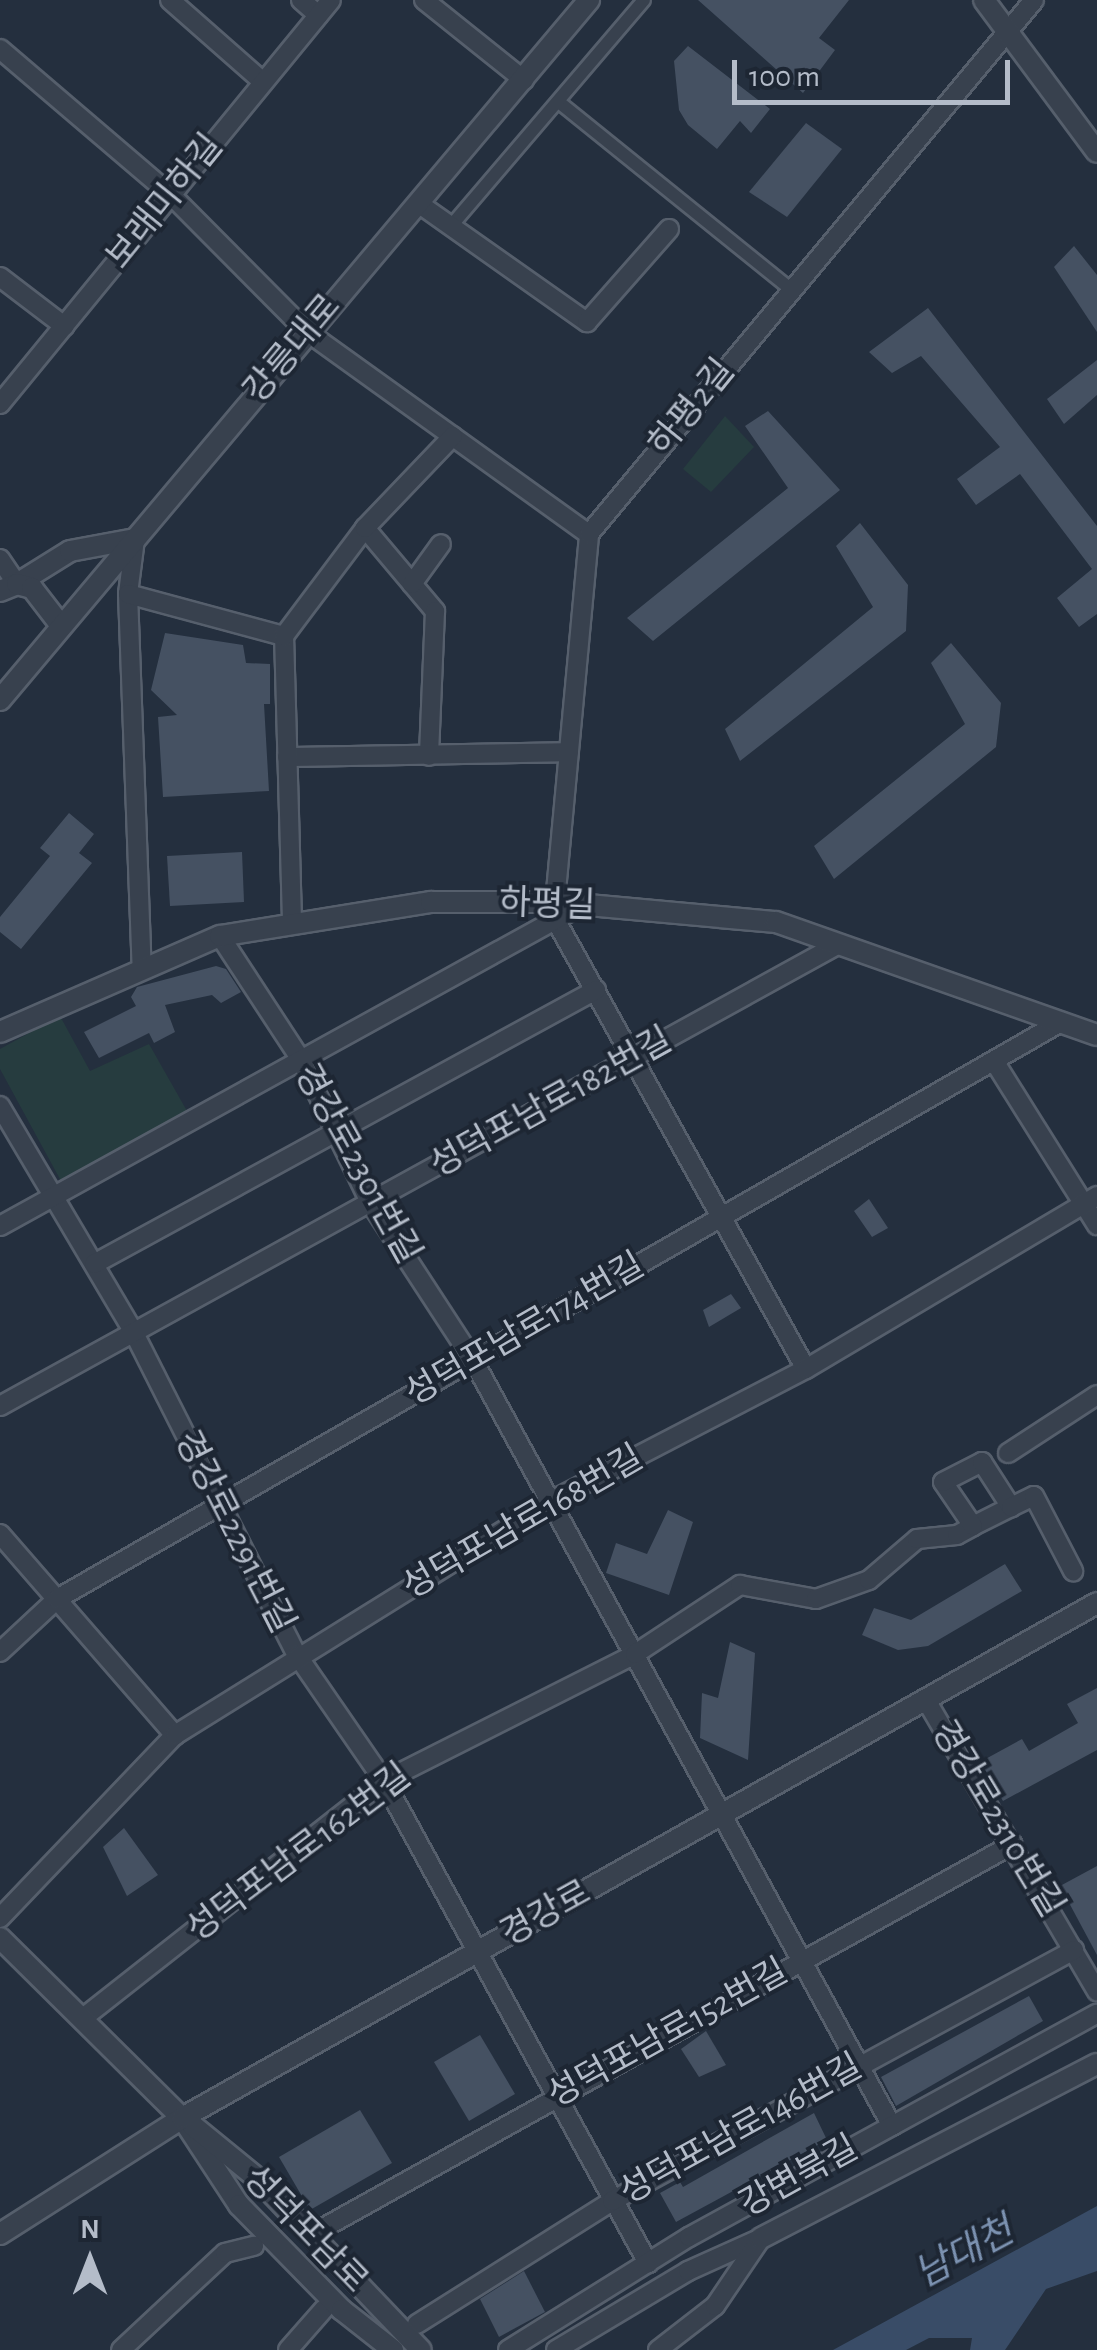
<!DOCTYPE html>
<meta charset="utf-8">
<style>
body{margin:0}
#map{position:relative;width:1097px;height:2350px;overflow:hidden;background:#242f3e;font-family:"Alegreya Sans","Noto Sans KR",sans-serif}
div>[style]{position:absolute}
.green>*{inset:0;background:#263c3f}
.water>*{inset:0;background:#394c67}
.building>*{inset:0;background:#455162}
.roads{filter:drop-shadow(2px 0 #565f6c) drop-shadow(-2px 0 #565f6c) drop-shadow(0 2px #565f6c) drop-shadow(0 -2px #565f6c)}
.pedestrian>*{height:12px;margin:-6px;padding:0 6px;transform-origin:6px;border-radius:6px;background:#38414e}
.minor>*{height:18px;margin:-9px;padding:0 9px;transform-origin:9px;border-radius:9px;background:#38414e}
.tertiary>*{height:20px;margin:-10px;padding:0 10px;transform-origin:10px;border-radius:10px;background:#38414e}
span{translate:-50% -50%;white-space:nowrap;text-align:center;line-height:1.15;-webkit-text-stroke:8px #1d2633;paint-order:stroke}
.street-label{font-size:35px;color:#b4bcc9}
.water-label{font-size:38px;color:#7c92b1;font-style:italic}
.north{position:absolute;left:40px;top:2210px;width:100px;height:100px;-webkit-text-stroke:8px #1d2633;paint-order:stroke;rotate:0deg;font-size:28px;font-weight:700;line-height:40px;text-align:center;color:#b4bcc9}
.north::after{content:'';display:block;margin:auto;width:35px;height:45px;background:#b4bcc9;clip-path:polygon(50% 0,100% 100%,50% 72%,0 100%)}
.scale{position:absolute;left:732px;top:60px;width:278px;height:45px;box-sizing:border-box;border:5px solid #b4bcc9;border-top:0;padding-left:12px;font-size:30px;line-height:35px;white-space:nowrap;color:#b4bcc9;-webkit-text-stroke:8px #1d2633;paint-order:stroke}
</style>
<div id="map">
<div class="green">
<i style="clip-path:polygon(725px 416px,754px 447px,711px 492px,683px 469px)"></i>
<i style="clip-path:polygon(60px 1016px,90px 1071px,149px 1044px,187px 1111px,61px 1181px,0 1069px,0 1049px)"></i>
</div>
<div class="water">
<i style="clip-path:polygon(1097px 2206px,1097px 2271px,1046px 2289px,1005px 2350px,970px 2350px,972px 2338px,929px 2338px,906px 2350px,833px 2350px)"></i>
</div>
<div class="building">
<i style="clip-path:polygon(698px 0,849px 0,819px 38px,835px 50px,803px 93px)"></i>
<i style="clip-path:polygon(688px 46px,770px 109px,751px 133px,740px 121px,717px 149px,688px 125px,679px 110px,674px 61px)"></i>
<i style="clip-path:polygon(806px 123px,842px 149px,787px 217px,749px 192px)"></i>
<i style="clip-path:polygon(1074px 246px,1097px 275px,1097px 332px,1054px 267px)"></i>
<i style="clip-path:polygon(928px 308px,1097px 526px,1097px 614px,1079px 627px,1057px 598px,1092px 569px,1020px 474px,976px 505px,957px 479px,1000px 447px,921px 356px,892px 373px,869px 352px)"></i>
<i style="clip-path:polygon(1097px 360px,1097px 395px,1064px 424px,1047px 399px)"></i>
<i style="clip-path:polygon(768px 411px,840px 490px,653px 641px,627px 618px,788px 488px,745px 426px)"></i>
<i style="clip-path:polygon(860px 523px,908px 585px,906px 631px,740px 761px,725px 729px,873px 607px,836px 546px)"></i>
<i style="clip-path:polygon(165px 633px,243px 645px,246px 663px,270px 664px,270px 704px,264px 704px,269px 791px,163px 797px,158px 717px,177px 715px,151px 690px)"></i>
<i style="clip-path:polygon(951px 643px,1001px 703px,996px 747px,834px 879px,814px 846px,965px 724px,931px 663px)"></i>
<i style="clip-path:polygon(69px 813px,94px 834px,79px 853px,92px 863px,21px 949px,0 932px,0 917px,50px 856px,40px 848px)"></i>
<i style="clip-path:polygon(242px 852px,244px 902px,170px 906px,167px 856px)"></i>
<i style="clip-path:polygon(216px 966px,226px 969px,241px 992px,221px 1003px,212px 995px,165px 1005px,175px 1032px,154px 1043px,149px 1033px,99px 1058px,84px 1032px,136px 1006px,131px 997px,137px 987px)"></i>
<i style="clip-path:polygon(869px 1199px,888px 1228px,872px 1237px,854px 1211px)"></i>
<i style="clip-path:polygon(731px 1294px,741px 1308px,709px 1327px,703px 1310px)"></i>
<i style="clip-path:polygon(668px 1510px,693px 1522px,669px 1595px,606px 1573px,616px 1543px,647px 1554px)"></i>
<i style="clip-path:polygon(1005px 1564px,1022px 1591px,928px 1646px,898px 1650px,862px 1635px,874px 1608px,911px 1620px)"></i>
<i style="clip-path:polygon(730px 1642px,755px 1653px,748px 1760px,700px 1738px,702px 1693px,718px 1698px)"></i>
<i style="clip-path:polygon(1097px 1688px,1097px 1750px,1003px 1801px,980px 1762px,1022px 1739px,1029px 1751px,1078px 1723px,1067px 1704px)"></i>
<i style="clip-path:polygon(124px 1828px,158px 1875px,127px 1896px,103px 1847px)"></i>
<i style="clip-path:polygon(1097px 1866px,1097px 1955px,1060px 1886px)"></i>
<i style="clip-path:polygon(1029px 1996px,1043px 2021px,896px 2106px,881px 2077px)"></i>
<i style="clip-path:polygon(706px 2031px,726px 2065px,699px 2077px,681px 2049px)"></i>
<i style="clip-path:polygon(480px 2035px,515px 2094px,469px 2121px,434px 2062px)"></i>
<i style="clip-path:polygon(360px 2110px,392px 2163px,310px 2210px,279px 2157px)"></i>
<i style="clip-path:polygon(814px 2113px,827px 2140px,676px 2222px,660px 2193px,680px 2182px,683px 2187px)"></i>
<i style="clip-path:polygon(524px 2271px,545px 2312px,499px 2337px,480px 2299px)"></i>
</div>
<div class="roads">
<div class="pedestrian">
<i style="left:560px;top:103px;width:294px;rotate:38.9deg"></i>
<i style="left:451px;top:226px;width:297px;rotate:-49.5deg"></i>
</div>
<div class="minor">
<i style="left:170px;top:0;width:123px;rotate:41.4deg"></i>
<i style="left:301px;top:0;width:23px;rotate:41deg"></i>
<i style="left:424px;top:0;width:128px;rotate:38.7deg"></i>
<i style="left:0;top:49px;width:225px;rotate:40.5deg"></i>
<i style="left:171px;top:195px;width:192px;rotate:45.2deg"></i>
<i style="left:306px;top:331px;width:348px;rotate:35.7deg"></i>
<i style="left:418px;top:203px;width:207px;rotate:35.2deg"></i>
<i style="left:587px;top:322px;width:124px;rotate:-48.6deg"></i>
<i style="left:0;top:277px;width:81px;rotate:37.4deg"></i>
<i style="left:0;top:404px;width:522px;rotate:-50.67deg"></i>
<i style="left:365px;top:528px;width:109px;rotate:49.9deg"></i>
<i style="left:435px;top:611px;width:145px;rotate:92.4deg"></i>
<i style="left:135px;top:539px;width:55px;rotate:97.3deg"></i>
<i style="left:128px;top:594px;width:376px;rotate:87.9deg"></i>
<i style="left:0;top:559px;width:30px;rotate:56deg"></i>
<i style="left:412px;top:584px;width:49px;rotate:-54.1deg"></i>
<i style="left:128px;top:594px;width:162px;rotate:15.1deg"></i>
<i style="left:287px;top:757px;width:282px;rotate:-1deg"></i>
<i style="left:555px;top:902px;width:370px;rotate:-84.7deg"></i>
<i style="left:589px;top:534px;width:695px;rotate:-50.19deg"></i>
<i style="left:555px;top:919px;width:515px;rotate:60.85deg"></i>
<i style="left:292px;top:921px;width:285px;rotate:-91.6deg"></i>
<i style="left:284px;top:636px;width:135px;rotate:-53.1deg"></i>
<i style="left:365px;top:528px;width:127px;rotate:-46.3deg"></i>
<i style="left:220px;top:936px;width:148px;rotate:56.8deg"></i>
<i style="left:301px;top:1060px;width:158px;rotate:64.1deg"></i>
<i style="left:370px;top:1202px;width:189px;rotate:56.9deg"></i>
<i style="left:473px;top:1360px;width:873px;rotate:61.32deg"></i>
<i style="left:994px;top:1061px;width:194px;rotate:57.9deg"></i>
<i style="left:0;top:1106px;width:264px;rotate:59.4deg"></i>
<i style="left:134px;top:1333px;width:361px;rotate:63.2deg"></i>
<i style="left:297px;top:1655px;width:153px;rotate:55.4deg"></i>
<i style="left:384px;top:1781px;width:550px;rotate:61.29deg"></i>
<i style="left:0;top:1226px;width:665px;rotate:-28.88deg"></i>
<i style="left:94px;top:1264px;width:572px;rotate:-28.63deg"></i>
<i style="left:0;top:1406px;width:958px;rotate:-28.84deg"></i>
<i style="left:1008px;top:1453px;width:106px;rotate:-33.1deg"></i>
<i style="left:973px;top:1526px;width:42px;rotate:-26.6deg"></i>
<i style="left:0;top:1534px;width:267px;rotate:49deg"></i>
<i style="left:0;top:1652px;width:78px;rotate:-42.9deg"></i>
<i style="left:57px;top:1599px;width:1158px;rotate:-29.89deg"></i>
<i style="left:926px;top:1700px;width:338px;rotate:59.6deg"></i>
<i style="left:0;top:1918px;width:253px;rotate:-46.3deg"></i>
<i style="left:175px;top:1735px;width:443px;rotate:-31.9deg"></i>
<i style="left:551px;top:1501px;width:287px;rotate:-27.4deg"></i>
<i style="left:806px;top:1369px;width:339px;rotate:-30.7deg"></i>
<i style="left:83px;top:2018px;width:383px;rotate:-38.2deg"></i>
<i style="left:384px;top:1781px;width:281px;rotate:-26.8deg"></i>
<i style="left:635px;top:1654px;width:126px;rotate:-33.3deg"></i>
<i style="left:740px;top:1585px;width:77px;rotate:10.4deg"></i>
<i style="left:816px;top:1599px;width:56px;rotate:-19.7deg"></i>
<i style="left:869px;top:1580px;width:63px;rotate:-40.5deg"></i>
<i style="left:917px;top:1539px;width:40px;rotate:-5.7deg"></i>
<i style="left:957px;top:1535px;width:18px;rotate:-29deg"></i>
<i style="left:973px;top:1526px;width:53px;rotate:-124.3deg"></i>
<i style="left:943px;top:1482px;width:44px;rotate:-27.1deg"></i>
<i style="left:982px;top:1462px;width:54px;rotate:57.2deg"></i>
<i style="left:1011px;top:1507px;width:25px;rotate:-26deg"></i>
<i style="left:1034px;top:1496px;width:85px;rotate:62.5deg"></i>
<i style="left:325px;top:2227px;width:787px;rotate:-29.1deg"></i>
<i style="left:417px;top:2324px;width:231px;rotate:-32.2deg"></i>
<i style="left:612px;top:2201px;width:526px;rotate:-28.51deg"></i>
<i style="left:121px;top:2350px;width:142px;rotate:-43deg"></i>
<i style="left:225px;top:2253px;width:30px;rotate:-14deg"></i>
<i style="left:288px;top:2350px;width:55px;rotate:-48.7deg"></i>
<i style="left:508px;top:2350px;width:213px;rotate:-32deg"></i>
<i style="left:689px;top:2237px;width:465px;rotate:-28.7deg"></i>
<i style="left:556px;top:2350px;width:154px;rotate:-30.9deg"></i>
<i style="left:688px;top:2271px;width:80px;rotate:-24.3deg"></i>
<i style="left:658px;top:2350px;width:72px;rotate:-37.7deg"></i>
<i style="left:715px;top:2306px;width:82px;rotate:-55.9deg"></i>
</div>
<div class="tertiary">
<i style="left:984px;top:0;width:189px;rotate:53.4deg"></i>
<i style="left:17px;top:584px;width:62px;rotate:-31.9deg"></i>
<i style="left:70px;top:551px;width:66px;rotate:-10.5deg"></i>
<i style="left:0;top:591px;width:18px;rotate:-22deg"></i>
<i style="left:17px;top:584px;width:16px;rotate:15deg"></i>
<i style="left:32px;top:588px;width:44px;rotate:52.4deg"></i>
<i style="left:0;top:700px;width:915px;rotate:-49.92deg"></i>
<i style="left:0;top:1032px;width:240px;rotate:-23.6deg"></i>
<i style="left:220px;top:936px;width:214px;rotate:-9.2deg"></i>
<i style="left:431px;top:902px;width:124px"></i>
<i style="left:555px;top:902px;width:222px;rotate:5.2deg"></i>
<i style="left:776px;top:922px;width:340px;rotate:19.4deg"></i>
<i style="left:0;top:1938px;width:256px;rotate:44.7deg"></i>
<i style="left:182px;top:2118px;width:104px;rotate:56.8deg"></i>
<i style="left:239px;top:2205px;width:147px;rotate:45.6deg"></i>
<i style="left:342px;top:2310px;width:65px;rotate:38.1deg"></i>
<i style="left:192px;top:2125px;width:85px;rotate:39.3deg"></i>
<i style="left:258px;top:2179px;width:236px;rotate:46.4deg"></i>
<i style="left:0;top:2234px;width:216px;rotate:-32.5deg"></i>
<i style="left:182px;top:2118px;width:1050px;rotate:-29.37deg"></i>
<i style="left:761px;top:2238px;width:378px;rotate:-27.4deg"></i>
</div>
</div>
<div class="street-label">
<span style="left:165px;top:202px;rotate:-51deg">보래미하길</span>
<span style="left:293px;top:349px;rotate:-50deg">강릉대로</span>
<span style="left:692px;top:408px;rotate:-51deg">하평2길</span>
<span style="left:547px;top:905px;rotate:2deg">하평길</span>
<span style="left:551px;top:1103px;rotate:-29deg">성덕포남로182번길</span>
<span style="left:357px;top:1164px;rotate:61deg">경강로2301번길</span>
<span style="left:525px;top:1330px;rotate:-30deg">성덕포남로174번길</span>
<span style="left:523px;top:1523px;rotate:-30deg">성덕포남로168번길</span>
<span style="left:234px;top:1532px;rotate:63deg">경강로2291번길</span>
<span style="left:997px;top:1819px;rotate:59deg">경강로2310번길</span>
<span style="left:299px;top:1853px;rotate:-37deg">성덕포남로162번길</span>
<span style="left:546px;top:1914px;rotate:-29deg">경강로</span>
<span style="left:668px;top:2034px;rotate:-29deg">성덕포남로152번길</span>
<span style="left:741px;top:2130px;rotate:-29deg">성덕포남로146번길</span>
<span style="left:799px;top:2177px;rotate:-29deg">강변북길</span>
<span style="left:305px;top:2230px;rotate:46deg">성덕포남로</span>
</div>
<div class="water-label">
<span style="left:965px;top:2254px;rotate:-28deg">남대천</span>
</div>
<div class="north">N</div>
<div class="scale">100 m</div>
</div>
